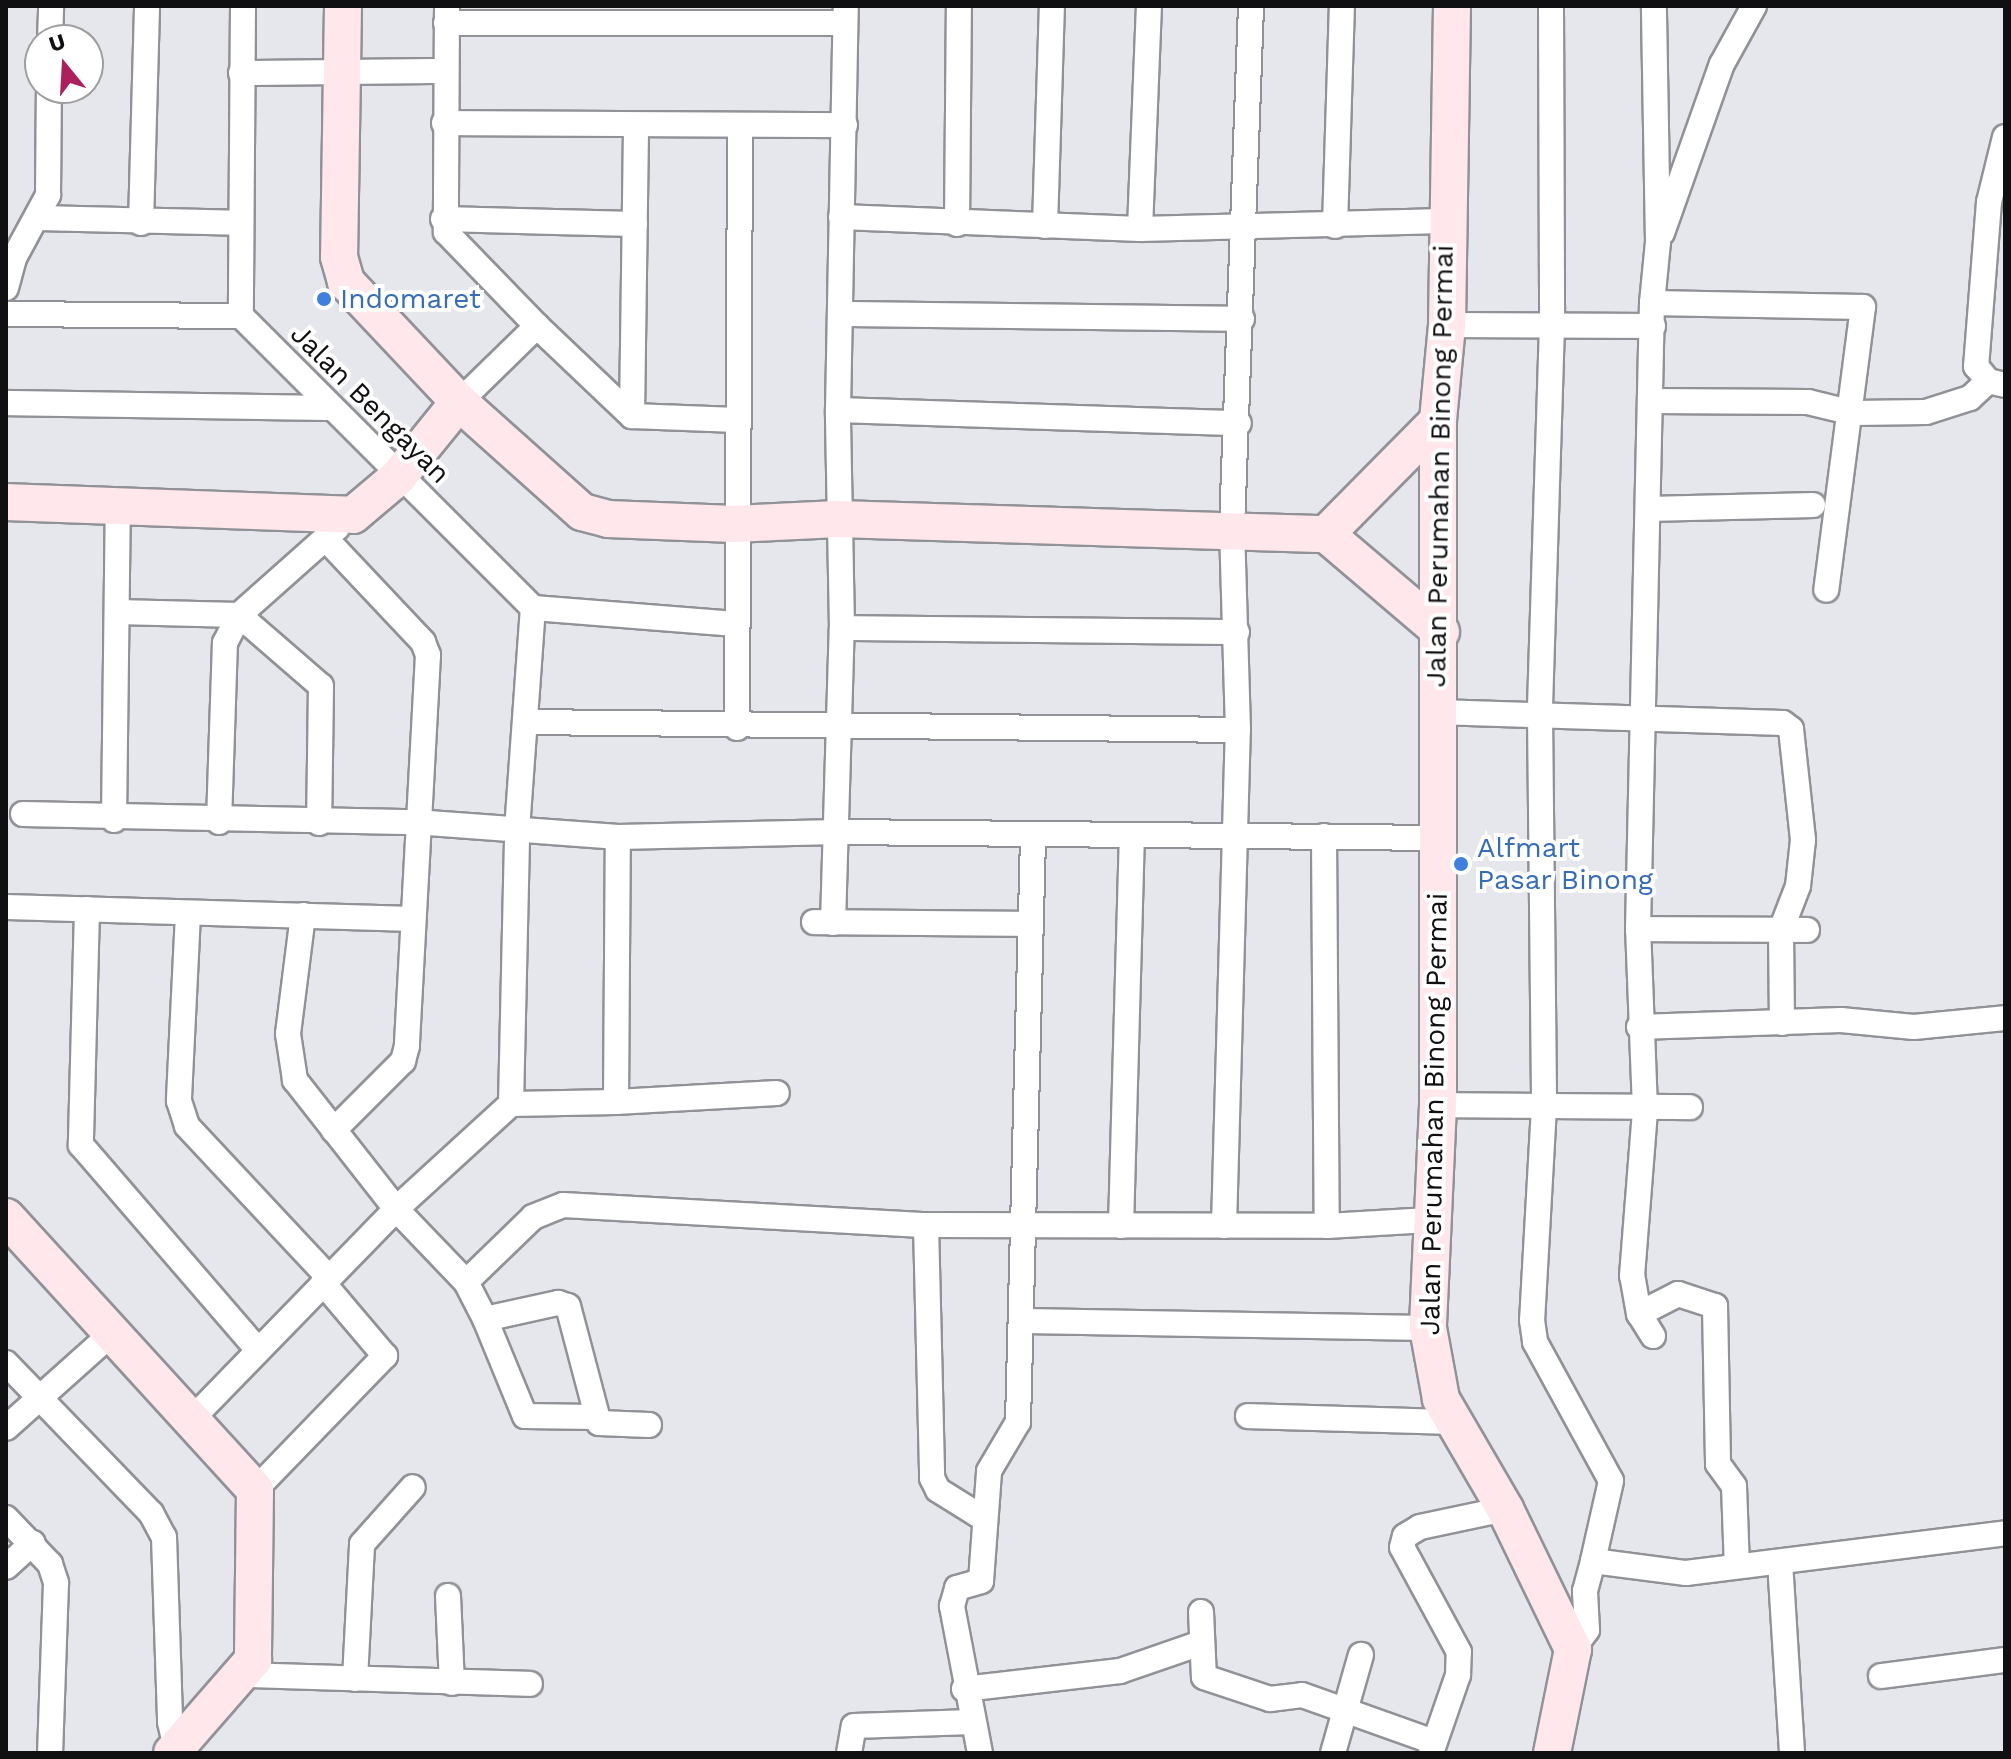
<!DOCTYPE html>
<style>
body{margin:0}
#map{position:relative;width:2011px;height:1759px;overflow:hidden;background:#e5e7ec;font-family:"Work Sans",sans-serif}
div>[style]{position:absolute}
.roads{filter:drop-shadow(2px 0 #919297) drop-shadow(-2px 0 #919297) drop-shadow(0 2px #919297) drop-shadow(0 -2px #919297)}
.street>*{height:24px;margin:-12px;padding:0 12px;transform-origin:12px;border-radius:12px;background:#fff}
.secondary>*{height:36px;margin:-18px;padding:0 18px;transform-origin:18px;border-radius:18px;background:#ffe7eb}
.dots>*{width:22px;height:22px;translate:-50% -50%;box-sizing:border-box;border:4px solid #fff;border-radius:50%}
span{translate:-50% -50%;white-space:nowrap;text-align:center;line-height:1.15;-webkit-text-stroke:8px #fff;paint-order:stroke}
.shop-label{font-size:28px;color:#366cbe}
.left{translate:0 -50%;text-align:left}
.street-label{font-size:28px;color:#101012}
.frame{position:absolute;inset:0;border:8px solid #101012;pointer-events:none}
.north{position:absolute;left:24px;top:24px;width:80px;height:80px;box-sizing:border-box;background:#fff;border:2px solid #9f9fa0;border-radius:50%;rotate:342deg;font-size:22px;font-weight:700;line-height:32px;text-align:center;color:#101012}
.north::after{content:'';display:block;margin:auto;width:28px;height:36px;background:#ad205d;clip-path:polygon(50% 0,100% 100%,50% 72%,0 100%)}
</style>
<div id="map">
<div class="roads">
<div class="street">
<i style="left:243px;top:6px;width:310px;rotate:90.4deg"></i>
<i style="left:241px;top:316px;width:413px;rotate:45deg"></i>
<i style="left:533px;top:608px;width:204px;rotate:4.5deg"></i>
<i style="left:447px;top:6px;width:226px;rotate:90.3deg"></i>
<i style="left:446px;top:232px;width:131px;rotate:45.9deg"></i>
<i style="left:537px;top:326px;width:109px;rotate:135.7deg"></i>
<i style="left:1551px;top:6px;width:319px;rotate:89.8deg"></i>
<i style="left:1552px;top:325px;width:389px;rotate:91.8deg"></i>
<i style="left:1540px;top:714px;width:393px;rotate:89.4deg"></i>
<i style="left:1544px;top:1107px;width:213px;rotate:93.2deg"></i>
<i style="left:1532px;top:1320px;width:22px;rotate:82deg"></i>
<i style="left:1535px;top:1342px;width:158px;rotate:61.3deg"></i>
<i style="left:1611px;top:1481px;width:82px;rotate:102.7deg"></i>
<i style="left:446px;top:23px;width:399px"></i>
<i style="left:50px;top:40px;width:34px;rotate:-88deg"></i>
<i style="left:241px;top:73px;width:203px;rotate:-0.6deg"></i>
<i style="left:444px;top:123px;width:401px;rotate:0.3deg"></i>
<i style="left:2005px;top:137px;width:67px;rotate:103.8deg"></i>
<i style="left:1989px;top:202px;width:165px;rotate:94.5deg"></i>
<i style="left:1976px;top:366px;width:19px;rotate:51deg"></i>
<i style="left:1988px;top:381px;width:17px;rotate:13deg"></i>
<i style="left:841px;top:217px;width:299px;rotate:2.3deg"></i>
<i style="left:1140px;top:229px;width:304px;rotate:-1.5deg"></i>
<i style="left:38px;top:218px;width:199px;rotate:1.4deg"></i>
<i style="left:443px;top:219px;width:192px;rotate:1.5deg"></i>
<i style="left:141px;top:223px;width:217px;rotate:-88.4deg"></i>
<i style="left:957px;top:224px;width:218px;rotate:-89.5deg"></i>
<i style="left:1045px;top:226px;width:220px;rotate:-88.2deg"></i>
<i style="left:1335px;top:226px;width:220px;rotate:-88.2deg"></i>
<i style="left:1140px;top:229px;width:223px;rotate:-87.7deg"></i>
<i style="left:1662px;top:233px;width:179px;rotate:-70.5deg"></i>
<i style="left:1722px;top:64px;width:66px;rotate:-61.1deg"></i>
<i style="left:6px;top:288px;width:31px;rotate:-75deg"></i>
<i style="left:14px;top:258px;width:72px;rotate:-61.6deg"></i>
<i style="left:48px;top:195px;width:107px;rotate:-89.5deg"></i>
<i style="left:1652px;top:303px;width:211px;rotate:1.1deg"></i>
<i style="left:1863px;top:307px;width:285px;rotate:97.4deg"></i>
<i style="left:6px;top:314px;width:235px;rotate:0.5deg"></i>
<i style="left:840px;top:314px;width:402px;rotate:0.7deg"></i>
<i style="left:1447px;top:325px;width:206px;rotate:0.3deg"></i>
<i style="left:537px;top:326px;width:131px;rotate:43.5deg"></i>
<i style="left:632px;top:416px;width:105px;rotate:2.2deg"></i>
<i style="left:1652px;top:401px;width:156px;rotate:0.4deg"></i>
<i style="left:1808px;top:402px;width:46px;rotate:13.7deg"></i>
<i style="left:1853px;top:413px;width:73px;rotate:-0.8deg"></i>
<i style="left:1926px;top:412px;width:46px;rotate:-17.7deg"></i>
<i style="left:1970px;top:398px;width:25px;rotate:-43deg"></i>
<i style="left:6px;top:403px;width:324px;rotate:0.9deg"></i>
<i style="left:838px;top:410px;width:401px;rotate:1.9deg"></i>
<i style="left:632px;top:416px;width:291px;rotate:-89.2deg"></i>
<i style="left:1649px;top:509px;width:164px;rotate:-1.4deg"></i>
<i style="left:325px;top:538px;width:143px;rotate:46.7deg"></i>
<i style="left:423px;top:642px;width:14px;rotate:69deg"></i>
<i style="left:428px;top:655px;width:392px;rotate:93.1deg"></i>
<i style="left:407px;top:1046px;width:16px;rotate:105deg"></i>
<i style="left:403px;top:1061px;width:98px;rotate:135deg"></i>
<i style="left:117px;top:612px;width:122px;rotate:1.4deg"></i>
<i style="left:239px;top:615px;width:108px;rotate:40.9deg"></i>
<i style="left:321px;top:686px;width:137px;rotate:90.8deg"></i>
<i style="left:842px;top:628px;width:395px;rotate:0.6deg"></i>
<i style="left:1436px;top:712px;width:347px;rotate:1.8deg"></i>
<i style="left:1783px;top:723px;width:10px;rotate:37deg"></i>
<i style="left:1791px;top:729px;width:112px;rotate:83.8deg"></i>
<i style="left:1803px;top:840px;width:46px;rotate:96.2deg"></i>
<i style="left:1798px;top:886px;width:47px;rotate:111.1deg"></i>
<i style="left:1781px;top:930px;width:93px;rotate:89.4deg"></i>
<i style="left:526px;top:722px;width:712px;rotate:0.64deg"></i>
<i style="left:737px;top:728px;width:602px;rotate:-89.71deg"></i>
<i style="left:23px;top:814px;width:392px;rotate:1.2deg"></i>
<i style="left:415px;top:822px;width:204px;rotate:4.2deg"></i>
<i style="left:618px;top:837px;width:220px;rotate:-1.3deg"></i>
<i style="left:838px;top:832px;width:599px;rotate:0.57deg"></i>
<i style="left:114px;top:820px;width:309px;rotate:-89.3deg"></i>
<i style="left:219px;top:822px;width:179px;rotate:-88.1deg"></i>
<i style="left:225px;top:643px;width:31px;rotate:-63deg"></i>
<i style="left:239px;top:615px;width:131px;rotate:-41.6deg"></i>
<i style="left:1324px;top:836px;width:390px;rotate:89.6deg"></i>
<i style="left:6px;top:907px;width:404px;rotate:1.7deg"></i>
<i style="left:87px;top:909px;width:236px;rotate:91.5deg"></i>
<i style="left:81px;top:1145px;width:271px;rotate:49.2deg"></i>
<i style="left:188px;top:914px;width:187px;rotate:92.8deg"></i>
<i style="left:179px;top:1101px;width:26px;rotate:72deg"></i>
<i style="left:187px;top:1126px;width:208px;rotate:46.9deg"></i>
<i style="left:303px;top:915px;width:120px;rotate:97.2deg"></i>
<i style="left:288px;top:1034px;width:47px;rotate:81.3deg"></i>
<i style="left:295px;top:1080px;width:164px;rotate:51.9deg"></i>
<i style="left:396px;top:1209px;width:101px;rotate:46.2deg"></i>
<i style="left:466px;top:1282px;width:42px;rotate:62.8deg"></i>
<i style="left:485px;top:1319px;width:75px;rotate:-12.4deg"></i>
<i style="left:558px;top:1303px;width:10px;rotate:17deg"></i>
<i style="left:568px;top:1306px;width:121px;rotate:75.2deg"></i>
<i style="left:599px;top:1423px;width:50px;rotate:2.3deg"></i>
<i style="left:814px;top:922px;width:214px;rotate:0.5deg"></i>
<i style="left:833px;top:923px;width:295px;rotate:-88.3deg"></i>
<i style="left:842px;top:628px;width:218px;rotate:-91.1deg"></i>
<i style="left:838px;top:410px;width:404px;rotate:-88.9deg"></i>
<i style="left:1638px;top:929px;width:169px;rotate:0.3deg"></i>
<i style="left:1639px;top:1027px;width:202px;rotate:-2deg"></i>
<i style="left:1841px;top:1020px;width:73px;rotate:5.5deg"></i>
<i style="left:1914px;top:1027px;width:91px;rotate:-5.6deg"></i>
<i style="left:616px;top:1102px;width:161px;rotate:-3.2deg"></i>
<i style="left:511px;top:1104px;width:105px;rotate:-1.1deg"></i>
<i style="left:616px;top:1102px;width:265px;rotate:-89.6deg"></i>
<i style="left:1438px;top:1105px;width:252px;rotate:0.5deg"></i>
<i style="left:926px;top:1225px;width:253px;rotate:88.6deg"></i>
<i style="left:932px;top:1478px;width:13px;rotate:63deg"></i>
<i style="left:938px;top:1490px;width:53px;rotate:31.9deg"></i>
<i style="left:1121px;top:1226px;width:389px;rotate:-88.4deg"></i>
<i style="left:1224px;top:1226px;width:496px;rotate:-88.4deg"></i>
<i style="left:1238px;top:730px;width:203px;rotate:-91.7deg"></i>
<i style="left:1232px;top:527px;width:521px;rotate:-87.91deg"></i>
<i style="left:466px;top:1282px;width:93px;rotate:-44.1deg"></i>
<i style="left:533px;top:1217px;width:32px;rotate:-22deg"></i>
<i style="left:563px;top:1205px;width:364px;rotate:3.2deg"></i>
<i style="left:926px;top:1225px;width:401px;rotate:0.1deg"></i>
<i style="left:1327px;top:1226px;width:102px;rotate:-3.4deg"></i>
<i style="left:1639px;top:1314px;width:44px;rotate:-27.1deg"></i>
<i style="left:1678px;top:1294px;width:39px;rotate:18deg"></i>
<i style="left:1715px;top:1306px;width:158px;rotate:88.9deg"></i>
<i style="left:1718px;top:1464px;width:27px;rotate:54deg"></i>
<i style="left:1734px;top:1486px;width:80px;rotate:87.9deg"></i>
<i style="left:485px;top:1319px;width:105px;rotate:67.6deg"></i>
<i style="left:525px;top:1416px;width:70px;rotate:0.8deg"></i>
<i style="left:1023px;top:1321px;width:405px;rotate:1deg"></i>
<i style="left:1653px;top:1336px;width:26px;rotate:-122deg"></i>
<i style="left:1639px;top:1314px;width:39px;rotate:-100deg"></i>
<i style="left:1632px;top:1276px;width:168px;rotate:-85.5deg"></i>
<i style="left:1645px;top:1109px;width:180px;rotate:-92.2deg"></i>
<i style="left:1638px;top:929px;width:626px;rotate:-88.72deg"></i>
<i style="left:1652px;top:303px;width:61px;rotate:-84.4deg"></i>
<i style="left:1658px;top:242px;width:236px;rotate:-91deg"></i>
<i style="left:6px;top:1363px;width:209px;rotate:46deg"></i>
<i style="left:151px;top:1513px;width:27px;rotate:62deg"></i>
<i style="left:164px;top:1537px;width:185px;rotate:88.1deg"></i>
<i style="left:170px;top:1722px;width:27px;rotate:77deg"></i>
<i style="left:1248px;top:1416px;width:203px;rotate:1.7deg"></i>
<i style="left:190px;top:1421px;width:296px;rotate:-45.8deg"></i>
<i style="left:396px;top:1209px;width:156px;rotate:-42.4deg"></i>
<i style="left:511px;top:1104px;width:274px;rotate:-88.7deg"></i>
<i style="left:517px;top:830px;width:223px;rotate:-85.9deg"></i>
<i style="left:6px;top:1428px;width:138px;rotate:-41.8deg"></i>
<i style="left:255px;top:1490px;width:187px;rotate:-45.9deg"></i>
<i style="left:385px;top:1356px;width:96px;rotate:-130.3deg"></i>
<i style="left:6px;top:1518px;width:64px;rotate:46.3deg"></i>
<i style="left:50px;top:1564px;width:20px;rotate:72deg"></i>
<i style="left:56px;top:1583px;width:170px;rotate:92deg"></i>
<i style="left:1780px;top:1562px;width:191px;rotate:86.4deg"></i>
<i style="left:6px;top:1567px;width:36px;rotate:-42deg"></i>
<i style="left:448px;top:1596px;width:87px;rotate:87.4deg"></i>
<i style="left:1201px;top:1612px;width:65px;rotate:87.4deg"></i>
<i style="left:1204px;top:1677px;width:70px;rotate:18.4deg"></i>
<i style="left:1270px;top:1699px;width:32px;rotate:-7deg"></i>
<i style="left:1302px;top:1695px;width:140px;rotate:19.6deg"></i>
<i style="left:1573px;top:1649px;width:24px;rotate:-54deg"></i>
<i style="left:1587px;top:1630px;width:39px;rotate:-93deg"></i>
<i style="left:1585px;top:1591px;width:31px;rotate:-75deg"></i>
<i style="left:1593px;top:1561px;width:94px;rotate:7.4deg"></i>
<i style="left:1686px;top:1573px;width:321px;rotate:-7.1deg"></i>
<i style="left:246px;top:1675px;width:284px;rotate:1.8deg"></i>
<i style="left:1881px;top:1676px;width:125px;rotate:-7.4deg"></i>
<i style="left:355px;top:1679px;width:135px;rotate:-87deg"></i>
<i style="left:362px;top:1544px;width:76px;rotate:-48.2deg"></i>
<i style="left:964px;top:1689px;width:157px;rotate:-6.6deg"></i>
<i style="left:1120px;top:1671px;width:83px;rotate:-19.1deg"></i>
<i style="left:849px;top:1753px;width:27px;rotate:-80deg"></i>
<i style="left:854px;top:1726px;width:118px;rotate:-1.9deg"></i>
<i style="left:980px;top:1753px;width:150px;rotate:-100.8deg"></i>
<i style="left:952px;top:1606px;width:19px;rotate:-74deg"></i>
<i style="left:957px;top:1588px;width:25px;rotate:-16deg"></i>
<i style="left:981px;top:1581px;width:110px;rotate:-85.8deg"></i>
<i style="left:989px;top:1471px;width:57px;rotate:-59.4deg"></i>
<i style="left:1018px;top:1422px;width:585px;rotate:-88.53deg"></i>
<i style="left:1333px;top:1753px;width:102px;rotate:-74.1deg"></i>
<i style="left:1431px;top:1753px;width:83px;rotate:-70.9deg"></i>
<i style="left:1458px;top:1675px;width:23px;rotate:-88deg"></i>
<i style="left:1459px;top:1652px;width:119px;rotate:-118.5deg"></i>
<i style="left:1402px;top:1547px;width:11px;rotate:-75deg"></i>
<i style="left:1405px;top:1536px;width:17px;rotate:-31deg"></i>
<i style="left:1420px;top:1527px;width:87px;rotate:-12deg"></i>
</div>
<div class="secondary">
<i style="left:343px;top:6px;width:251px;rotate:90.9deg"></i>
<i style="left:339px;top:257px;width:26px;rotate:74deg"></i>
<i style="left:346px;top:282px;width:165px;rotate:46.7deg"></i>
<i style="left:459px;top:402px;width:165px;rotate:41.8deg"></i>
<i style="left:582px;top:512px;width:27px;rotate:15deg"></i>
<i style="left:608px;top:519px;width:126px;rotate:2.3deg"></i>
<i style="left:734px;top:524px;width:104px;rotate:-2.8deg"></i>
<i style="left:838px;top:519px;width:488px;rotate:1.8deg"></i>
<i style="left:1326px;top:534px;width:159px;rotate:-45.3deg"></i>
<i style="left:1452px;top:6px;width:319px;rotate:90.9deg"></i>
<i style="left:1447px;top:325px;width:96px;rotate:95.4deg"></i>
<i style="left:1438px;top:421px;width:684px;rotate:90deg"></i>
<i style="left:1438px;top:1105px;width:223px;rotate:92.6deg"></i>
<i style="left:1428px;top:1328px;width:72px;rotate:79.6deg"></i>
<i style="left:1441px;top:1399px;width:127px;rotate:59.8deg"></i>
<i style="left:1505px;top:1509px;width:156px;rotate:64.1deg"></i>
<i style="left:1573px;top:1649px;width:106px;rotate:101.4deg"></i>
<i style="left:6px;top:502px;width:347px;rotate:2.1deg"></i>
<i style="left:353px;top:515px;width:59px;rotate:-40.2deg"></i>
<i style="left:398px;top:477px;width:97px;rotate:-50.9deg"></i>
<i style="left:1326px;top:534px;width:151px;rotate:40.4deg"></i>
<i style="left:6px;top:1217px;width:369px;rotate:47.6deg"></i>
<i style="left:255px;top:1490px;width:170px;rotate:90.7deg"></i>
<i style="left:253px;top:1660px;width:123px;rotate:131.1deg"></i>
</div>
</div>
<div class="dots">
<i style="left:324px;top:299px;background:#3f7fe0"></i>
<i style="left:1461px;top:864px;background:#3f7fe0"></i>
</div>
<div class="shop-label">
<span class="left" style="left:340px;top:299px">Indomaret</span>
<span class="left" style="left:1477px;top:864px">Alfmart<br>Pasar Binong</span>
</div>
<div class="street-label">
<span style="left:370px;top:404px;rotate:45deg">Jalan Bengayan</span>
<span style="left:1440px;top:466px;rotate:-89deg">Jalan Perumahan Binong Permai</span>
<span style="left:1434px;top:1114px;rotate:-89deg">Jalan Perumahan Binong Permai</span>
</div>
<div class="frame"></div>
<div class="north">U</div>
</div>
